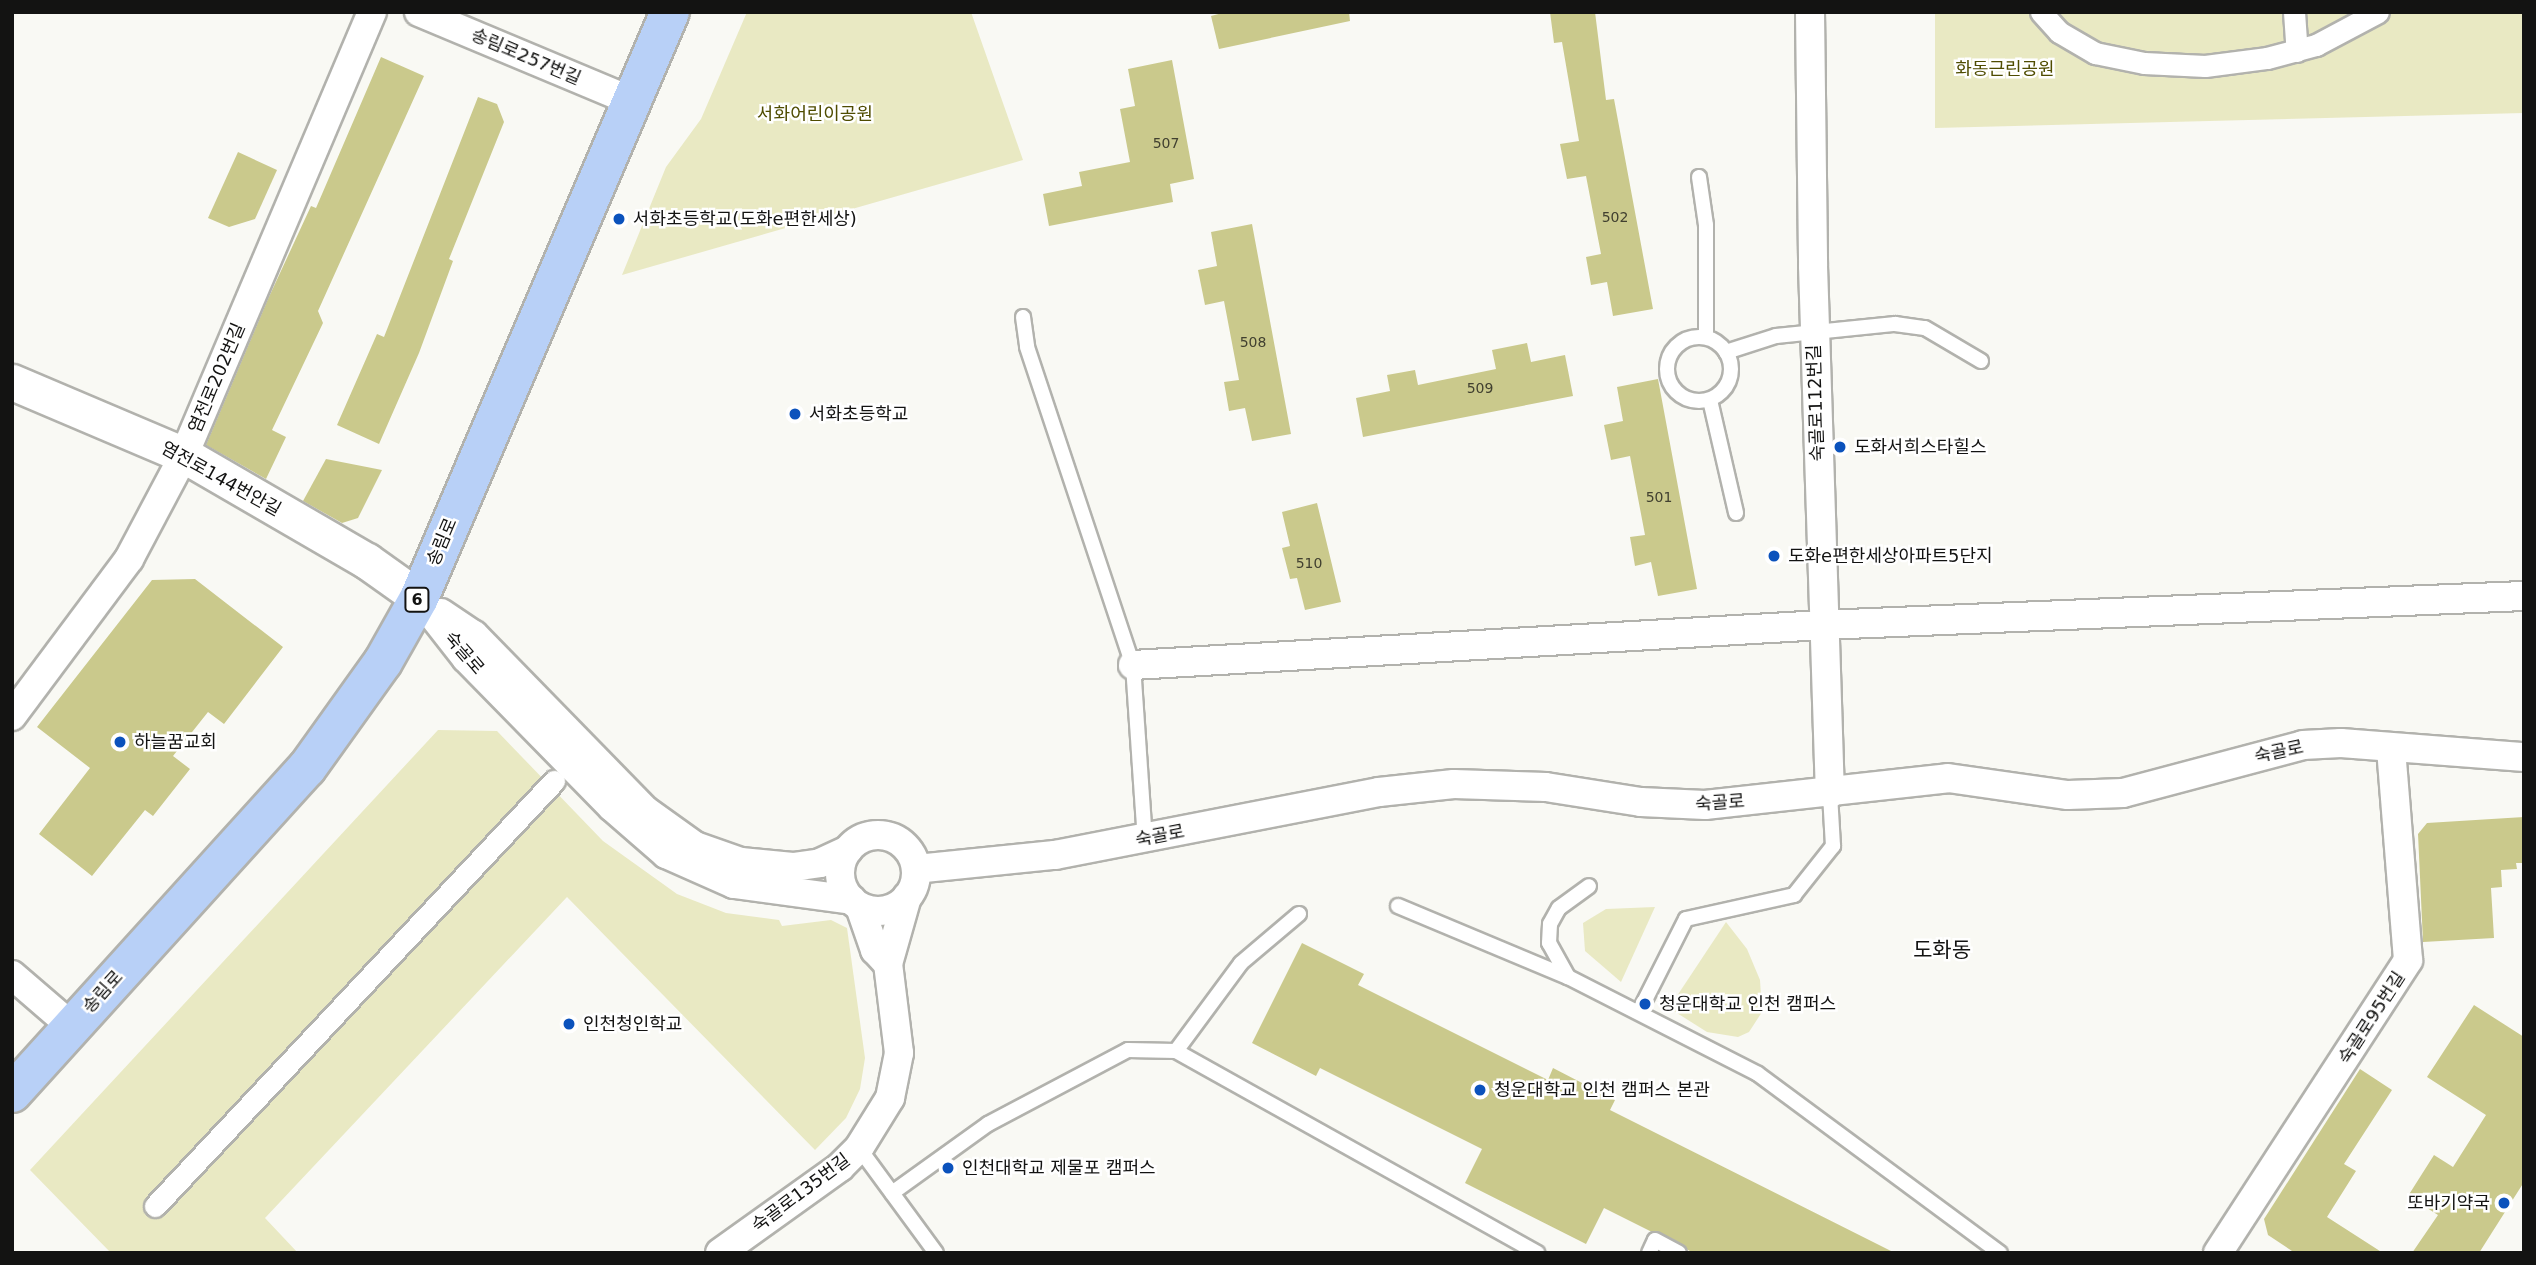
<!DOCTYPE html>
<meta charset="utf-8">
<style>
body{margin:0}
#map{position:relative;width:2536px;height:1265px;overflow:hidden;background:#f9f9f4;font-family:"DejaVu Sans","Noto Sans KR",sans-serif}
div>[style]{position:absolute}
.green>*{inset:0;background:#e9e9c3}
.building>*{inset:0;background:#cac98c}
.roads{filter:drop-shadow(2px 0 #b2b2ad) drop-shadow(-2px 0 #b2b2ad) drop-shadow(0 2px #b2b2ad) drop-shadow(0 -2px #b2b2ad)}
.service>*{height:14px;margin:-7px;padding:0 7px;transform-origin:7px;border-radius:7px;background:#fff}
.service>.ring{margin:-7px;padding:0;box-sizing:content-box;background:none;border:14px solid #fff;border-radius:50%}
.pedestrian>*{height:21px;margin:-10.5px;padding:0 10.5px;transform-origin:10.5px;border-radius:10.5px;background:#fff}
.minor>*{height:28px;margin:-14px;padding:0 14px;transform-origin:14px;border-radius:14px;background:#fff}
.minor>.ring{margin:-14px;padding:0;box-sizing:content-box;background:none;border:28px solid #fff;border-radius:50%}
.tertiary>*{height:35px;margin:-17.5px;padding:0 17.5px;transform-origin:17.5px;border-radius:17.5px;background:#fff}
.primary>*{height:38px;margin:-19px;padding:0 19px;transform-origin:19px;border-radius:19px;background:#b8d0f7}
.dots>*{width:19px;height:19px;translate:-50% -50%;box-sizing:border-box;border:4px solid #fff;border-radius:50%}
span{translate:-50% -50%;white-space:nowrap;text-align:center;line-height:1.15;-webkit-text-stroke:5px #fff;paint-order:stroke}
.number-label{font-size:14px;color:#414030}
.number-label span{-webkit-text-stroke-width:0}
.shield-label span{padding:2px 5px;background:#fff;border:2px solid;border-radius:5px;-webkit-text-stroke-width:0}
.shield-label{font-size:16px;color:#131312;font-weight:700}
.street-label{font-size:18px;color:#131312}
.park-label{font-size:18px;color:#4f4c00}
.poi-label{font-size:18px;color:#131312}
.left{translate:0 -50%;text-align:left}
.right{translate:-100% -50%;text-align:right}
.quarter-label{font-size:21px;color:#131312}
.frame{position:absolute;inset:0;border:14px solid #131312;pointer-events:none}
</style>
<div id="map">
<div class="green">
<i style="clip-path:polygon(747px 12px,971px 12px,1023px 160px,622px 275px,666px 167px,701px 119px)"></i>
<i style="clip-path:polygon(1935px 12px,2524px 12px,2524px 113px,1935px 128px)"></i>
<i style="clip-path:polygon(438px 730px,497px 731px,603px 841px,677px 894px,726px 913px,779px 920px,782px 926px,831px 920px,847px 928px,865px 1058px,860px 1089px,846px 1118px,815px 1150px,567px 897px,265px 1218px,298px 1253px,111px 1253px,30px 1170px)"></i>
<i style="clip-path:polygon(1655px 907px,1621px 982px,1585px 951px,1583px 923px,1606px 909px)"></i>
<i style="clip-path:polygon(1726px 922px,1747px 949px,1760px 980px,1762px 1012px,1749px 1032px,1738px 1037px,1707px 1032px,1669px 1008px)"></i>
</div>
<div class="building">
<i style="clip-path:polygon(1226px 12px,1349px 12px,1350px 21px,1219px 49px,1211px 16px)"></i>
<i style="clip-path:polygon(1550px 12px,1595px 12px,1606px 100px,1614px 99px,1653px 309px,1613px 316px,1607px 282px,1591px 285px,1586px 257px,1601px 254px,1586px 176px,1567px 179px,1560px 144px,1579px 141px,1562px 42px,1554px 43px)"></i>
<i style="clip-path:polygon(381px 57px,424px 76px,318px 311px,323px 323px,272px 430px,286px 437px,266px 479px,206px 445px,268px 299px,311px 206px,316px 208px)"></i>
<i style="clip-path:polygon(1172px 60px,1194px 179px,1170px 184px,1173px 202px,1049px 226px,1043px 194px,1082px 186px,1079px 172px,1130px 162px,1120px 109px,1135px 106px,1128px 69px)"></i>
<i style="clip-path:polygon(478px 97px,497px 104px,504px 122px,449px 259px,453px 261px,419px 353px,379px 444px,337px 425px,377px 334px,384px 337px)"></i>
<i style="clip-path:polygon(238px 152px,277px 170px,255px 219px,229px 227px,208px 218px)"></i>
<i style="clip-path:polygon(1252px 224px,1291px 434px,1252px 441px,1245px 408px,1229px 411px,1224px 382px,1239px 380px,1224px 301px,1205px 305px,1198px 270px,1217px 266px,1211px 232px)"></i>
<i style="clip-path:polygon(1527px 343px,1531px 362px,1565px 355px,1573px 396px,1363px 437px,1356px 398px,1390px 391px,1387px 375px,1415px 370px,1418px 385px,1496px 369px,1492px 350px)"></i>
<i style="clip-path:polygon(1658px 379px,1697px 589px,1658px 596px,1651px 562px,1635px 566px,1630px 537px,1645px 535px,1630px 456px,1611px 460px,1604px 425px,1623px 421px,1617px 387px)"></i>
<i style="clip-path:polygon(326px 459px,382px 470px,358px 518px,342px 523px,303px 501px)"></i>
<i style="clip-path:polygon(1317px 503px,1341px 602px,1305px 610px,1297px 578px,1290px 579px,1282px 548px,1290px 546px,1282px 512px)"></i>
<i style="clip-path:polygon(195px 579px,283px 647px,224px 724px,208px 712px,173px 756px,190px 769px,153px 816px,145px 810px,92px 876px,39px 834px,90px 768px,37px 727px,152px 580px)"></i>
<i style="clip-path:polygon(2524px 817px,2524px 863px,2516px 863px,2517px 869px,2501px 870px,2502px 887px,2491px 888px,2494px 938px,2423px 942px,2418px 834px,2427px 823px)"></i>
<i style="clip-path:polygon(1302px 943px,1364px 974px,1358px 985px,1548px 1080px,1553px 1068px,1615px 1100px,1610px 1110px,1895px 1253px,1694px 1253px,1604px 1208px,1586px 1244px,1465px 1183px,1482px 1149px,1320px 1068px,1316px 1076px,1252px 1043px)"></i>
<i style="clip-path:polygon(2474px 1005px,2524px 1037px,2524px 1182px,2479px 1253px,2412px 1253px,2438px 1215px,2408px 1196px,2434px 1155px,2453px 1167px,2486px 1115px,2427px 1077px)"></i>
<i style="clip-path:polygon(2360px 1069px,2392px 1090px,2344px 1164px,2356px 1171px,2327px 1217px,2383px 1253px,2295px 1253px,2268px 1235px,2264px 1219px)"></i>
</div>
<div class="roads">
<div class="service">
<i style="left:1699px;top:177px;width:49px;rotate:81.7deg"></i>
<i style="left:1706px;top:225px;width:111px;rotate:90deg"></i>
<i style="left:1023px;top:317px;width:30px;rotate:82deg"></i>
<i style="left:1027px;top:347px;width:335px;rotate:71.6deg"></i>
<i style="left:1133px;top:665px;width:174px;rotate:86.1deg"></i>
<i class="ring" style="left:1667px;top:337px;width:50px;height:50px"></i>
<i style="left:1726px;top:352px;width:52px;rotate:-17.7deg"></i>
<i style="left:1776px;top:336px;width:120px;rotate:-5.8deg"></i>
<i style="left:1895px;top:324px;width:30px;rotate:8deg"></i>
<i style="left:1925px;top:328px;width:65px;rotate:30.5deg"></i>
<i style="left:1710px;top:400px;width:116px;rotate:77deg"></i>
<i style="left:1398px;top:906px;width:184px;rotate:22.7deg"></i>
<i style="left:1568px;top:977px;width:213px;rotate:27deg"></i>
<i style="left:1758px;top:1074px;width:301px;rotate:36.5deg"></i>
<i style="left:1568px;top:977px;width:39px;rotate:-119deg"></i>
<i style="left:1549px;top:943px;width:19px;rotate:-87deg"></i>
<i style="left:1550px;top:924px;width:18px;rotate:-61deg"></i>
<i style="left:1559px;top:908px;width:37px;rotate:-36deg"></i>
<i style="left:1639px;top:1012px;width:104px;rotate:-63.2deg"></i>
<i style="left:1686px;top:919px;width:111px;rotate:-12.5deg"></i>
<i style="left:1794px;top:895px;width:63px;rotate:-51.5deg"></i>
<i style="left:1833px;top:846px;width:52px;rotate:-93.3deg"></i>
<i style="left:1176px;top:1051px;width:109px;rotate:-53.5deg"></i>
<i style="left:1241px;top:963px;width:76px;rotate:-40.2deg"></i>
<i style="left:859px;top:1148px;width:130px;rotate:53.7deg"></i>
<i style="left:892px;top:1193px;width:118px;rotate:-35.7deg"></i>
<i style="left:988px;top:1124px;width:158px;rotate:-27.9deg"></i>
<i style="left:1128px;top:1050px;width:48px;rotate:1.2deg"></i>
<i style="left:1176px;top:1051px;width:414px;rotate:29.2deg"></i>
<i style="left:1649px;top:1253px;width:14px;rotate:-65deg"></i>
<i style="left:1655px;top:1240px;width:27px;rotate:28deg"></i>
</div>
<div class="pedestrian">
<i style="left:2041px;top:12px;width:27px;rotate:48deg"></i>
<i style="left:2059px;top:32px;width:42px;rotate:30.3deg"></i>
<i style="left:2095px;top:53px;width:50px;rotate:11.5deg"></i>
<i style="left:2144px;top:63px;width:61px;rotate:2.8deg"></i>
<i style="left:2205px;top:66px;width:63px;rotate:-7.4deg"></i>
<i style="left:2267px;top:58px;width:51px;rotate:-14.9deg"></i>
<i style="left:2316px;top:45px;width:70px;rotate:-28deg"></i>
<i style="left:2294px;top:12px;width:39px;rotate:86deg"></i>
<i style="left:155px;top:1206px;width:583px;rotate:-46.81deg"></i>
</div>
<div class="minor">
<i style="left:419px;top:12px;width:231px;rotate:22.7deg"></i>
<i style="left:1810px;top:12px;width:254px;rotate:89.3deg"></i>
<i style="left:1813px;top:266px;width:528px;rotate:88.16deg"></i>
<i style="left:419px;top:598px;width:76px;rotate:51.9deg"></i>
<i style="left:466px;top:658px;width:209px;rotate:45.6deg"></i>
<i style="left:612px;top:807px;width:72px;rotate:41deg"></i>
<i style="left:666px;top:854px;width:74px;rotate:23.8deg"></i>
<i style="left:734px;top:884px;width:119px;rotate:7.7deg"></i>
<i style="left:441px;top:613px;width:40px;rotate:34deg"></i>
<i style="left:474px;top:635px;width:246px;rotate:45.7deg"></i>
<i style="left:646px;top:811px;width:60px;rotate:35.5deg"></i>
<i style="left:695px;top:846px;width:49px;rotate:19.2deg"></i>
<i style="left:741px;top:862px;width:52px;rotate:5.5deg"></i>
<i style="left:793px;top:867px;width:27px;rotate:-8deg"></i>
<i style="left:820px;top:863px;width:31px;rotate:-25deg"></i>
<i style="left:1133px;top:665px;width:691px;rotate:-3.32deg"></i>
<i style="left:1823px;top:625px;width:702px;rotate:-2.37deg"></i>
<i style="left:12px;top:716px;width:196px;rotate:-53.3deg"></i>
<i style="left:129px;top:559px;width:118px;rotate:-62.1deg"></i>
<i style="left:184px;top:455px;width:481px;rotate:-67deg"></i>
<i class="ring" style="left:840px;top:835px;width:48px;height:48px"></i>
<i style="left:916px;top:869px;width:140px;rotate:-5.8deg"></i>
<i style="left:1055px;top:855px;width:330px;rotate:-11deg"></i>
<i style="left:1379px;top:792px;width:75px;rotate:-6.1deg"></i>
<i style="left:1454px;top:784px;width:92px;rotate:1.9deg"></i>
<i style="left:1546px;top:787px;width:96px;rotate:9deg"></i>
<i style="left:1641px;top:802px;width:64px;rotate:2.7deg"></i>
<i style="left:1705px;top:805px;width:244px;rotate:-6.3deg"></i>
<i style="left:1948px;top:778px;width:121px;rotate:8.1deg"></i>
<i style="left:2068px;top:795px;width:55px;rotate:-2.1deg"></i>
<i style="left:2123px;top:793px;width:186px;rotate:-14.9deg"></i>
<i style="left:2303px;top:745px;width:38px;rotate:-3deg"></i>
<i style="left:2341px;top:743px;width:184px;rotate:4.4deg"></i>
<i style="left:860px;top:907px;width:46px;rotate:70.8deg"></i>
<i style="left:875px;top:950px;width:19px;rotate:47deg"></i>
<i style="left:12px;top:975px;width:78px;rotate:40.8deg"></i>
<i style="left:720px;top:1253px;width:148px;rotate:-35.6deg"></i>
<i style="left:840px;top:1167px;width:27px;rotate:-45deg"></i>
<i style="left:859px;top:1148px;width:59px;rotate:-58.2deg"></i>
<i style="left:890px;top:1098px;width:46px;rotate:-78.7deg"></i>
<i style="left:899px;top:1053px;width:90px;rotate:-97deg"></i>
<i style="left:888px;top:964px;width:70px;rotate:-74.2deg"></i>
<i style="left:2218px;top:1253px;width:349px;rotate:-57deg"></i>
<i style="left:2408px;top:960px;width:213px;rotate:-94.6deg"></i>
</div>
<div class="tertiary">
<i style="left:12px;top:382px;width:187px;rotate:23deg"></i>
<i style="left:184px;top:455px;width:211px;rotate:30.1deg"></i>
<i style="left:367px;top:561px;width:64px;rotate:35.4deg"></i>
</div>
<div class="primary">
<i style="left:12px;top:1093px;width:439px;rotate:-47.8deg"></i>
<i style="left:307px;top:768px;width:130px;rotate:-54.4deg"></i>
<i style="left:383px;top:662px;width:73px;rotate:-60.6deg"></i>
<i style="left:419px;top:598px;width:637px;rotate:-66.81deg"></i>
</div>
</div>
<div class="dots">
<i style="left:619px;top:219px;background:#0b52bc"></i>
<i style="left:795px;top:414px;background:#0b52bc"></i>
<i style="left:1840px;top:447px;background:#0b52bc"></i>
<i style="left:1774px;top:556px;background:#0b52bc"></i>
<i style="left:120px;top:742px;background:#0b52bc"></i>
<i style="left:1645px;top:1004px;background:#0b52bc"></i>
<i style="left:569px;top:1024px;background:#0b52bc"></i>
<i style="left:1480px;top:1090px;background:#0b52bc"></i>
<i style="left:948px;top:1168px;background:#0b52bc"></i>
<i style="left:2504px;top:1203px;background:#0b52bc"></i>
</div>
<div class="number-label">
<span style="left:1166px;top:143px">507</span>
<span style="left:1615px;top:217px">502</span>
<span style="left:1253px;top:342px">508</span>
<span style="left:1480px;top:388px">509</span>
<span style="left:1659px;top:497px">501</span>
<span style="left:1309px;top:563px">510</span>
</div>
<div class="shield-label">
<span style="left:417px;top:600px">6</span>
</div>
<div class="street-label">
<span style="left:526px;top:57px;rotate:23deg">송림로257번길</span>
<span style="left:217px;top:378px;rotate:-67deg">염전로202번길</span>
<span style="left:1816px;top:403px;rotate:-92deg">숙골로112번길</span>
<span style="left:221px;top:479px;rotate:29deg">염전로144번안길</span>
<span style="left:442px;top:542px;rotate:-67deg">송림로</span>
<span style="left:464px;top:653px;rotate:49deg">숙골로</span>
<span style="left:2279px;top:752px;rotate:-12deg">숙골로</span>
<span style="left:1720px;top:803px;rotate:-4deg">숙골로</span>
<span style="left:1160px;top:836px;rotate:-11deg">숙골로</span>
<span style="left:103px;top:992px;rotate:-48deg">송림로</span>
<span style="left:2372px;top:1018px;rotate:-57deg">숙골로95번길</span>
<span style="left:801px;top:1193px;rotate:-37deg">숙골로135번길</span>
</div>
<div class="park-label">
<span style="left:2005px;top:69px">화동근린공원</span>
<span style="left:815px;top:114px">서화어린이공원</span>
</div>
<div class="poi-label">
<span class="left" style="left:633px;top:219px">서화초등학교(도화e편한세상)</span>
<span class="left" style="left:809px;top:414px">서화초등학교</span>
<span class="left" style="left:1854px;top:447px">도화서희스타힐스</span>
<span class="left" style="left:1788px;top:556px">도화e편한세상아파트5단지</span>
<span class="left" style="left:134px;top:742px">하늘꿈교회</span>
<span class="left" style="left:1659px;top:1004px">청운대학교 인천 캠퍼스</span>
<span class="left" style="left:583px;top:1024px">인천청인학교</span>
<span class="left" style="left:1494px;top:1090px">청운대학교 인천 캠퍼스 본관</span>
<span class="left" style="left:962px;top:1168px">인천대학교 제물포 캠퍼스</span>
<span class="right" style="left:2490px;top:1203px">또바기약국</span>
</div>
<div class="quarter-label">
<span style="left:1942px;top:950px">도화동</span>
</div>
<div class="frame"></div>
</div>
